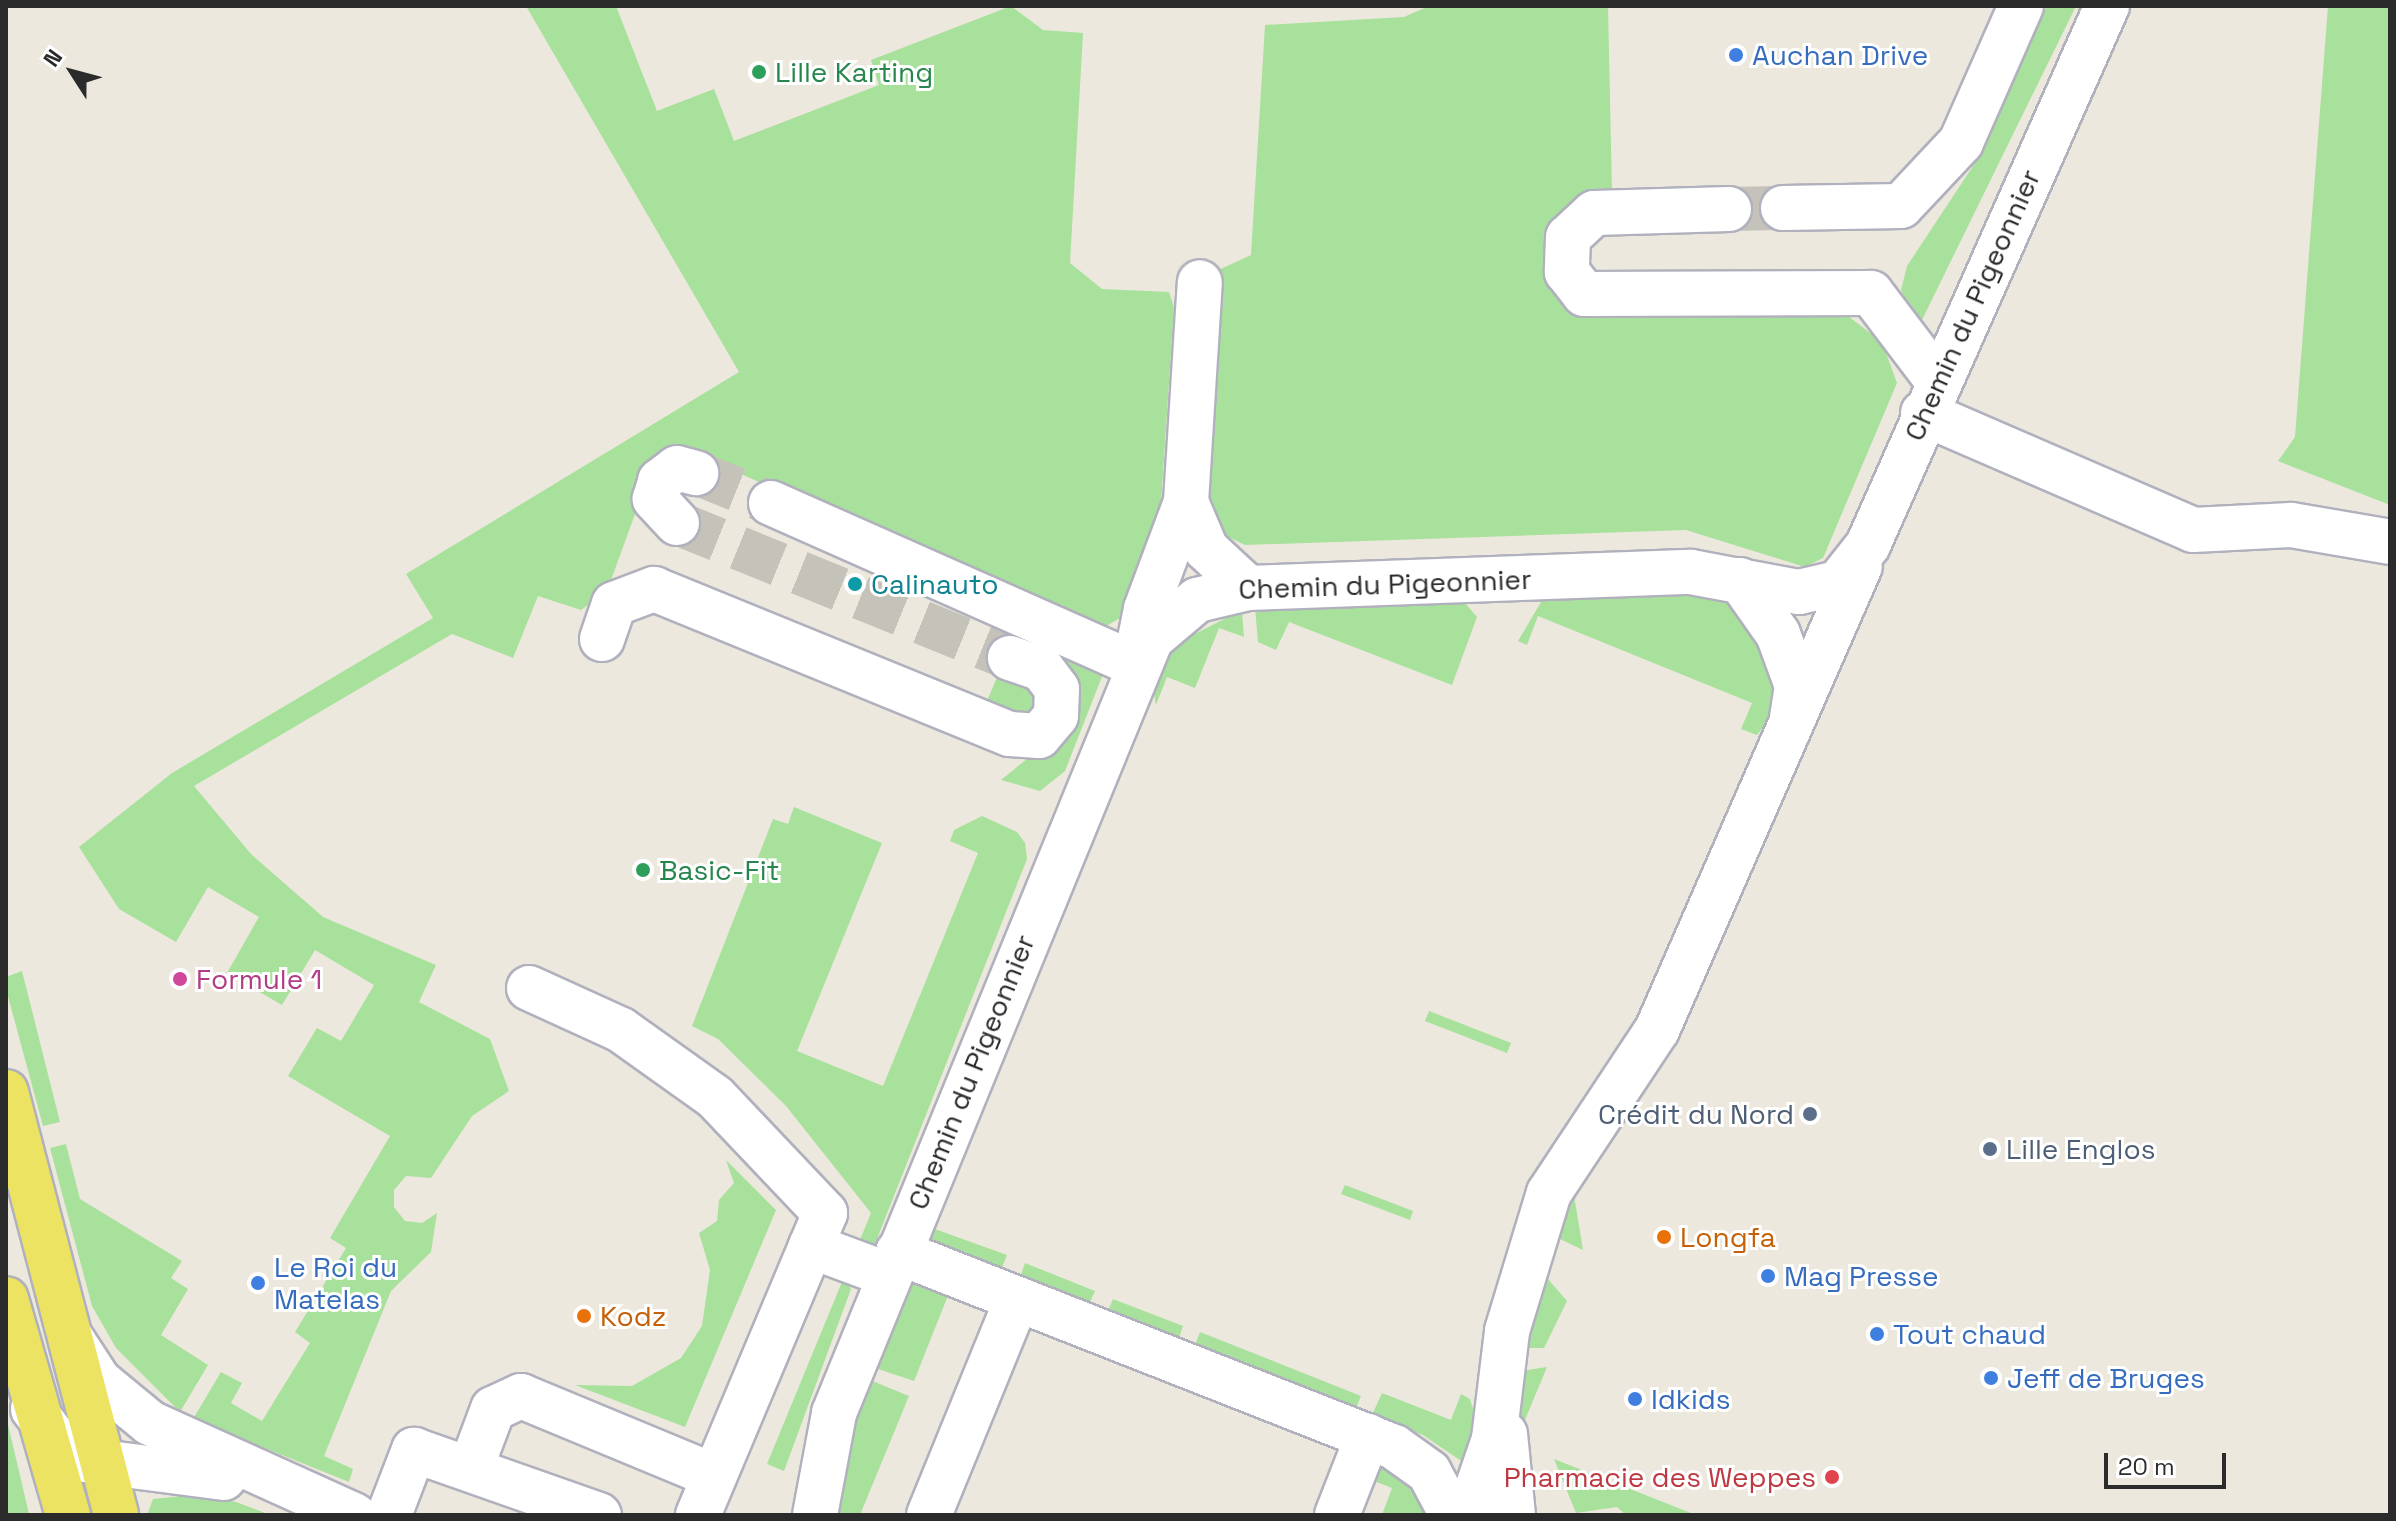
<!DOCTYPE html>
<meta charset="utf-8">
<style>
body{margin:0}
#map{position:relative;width:2396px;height:1521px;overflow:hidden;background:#ece8dd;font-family:"Space Grotesk",sans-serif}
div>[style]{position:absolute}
.green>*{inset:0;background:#a8e19b}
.minor-tunnel>*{height:44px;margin-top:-22px;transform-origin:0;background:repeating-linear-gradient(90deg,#c5c2b9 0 44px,transparent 0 66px)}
.roads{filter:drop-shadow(2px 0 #b1b1be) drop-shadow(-2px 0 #b1b1be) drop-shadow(0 2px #b1b1be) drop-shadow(0 -2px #b1b1be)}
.minor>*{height:44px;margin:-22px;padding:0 22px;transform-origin:22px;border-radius:22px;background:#fff}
.major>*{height:44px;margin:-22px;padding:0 22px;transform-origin:22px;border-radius:22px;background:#ece362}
.dots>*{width:22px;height:22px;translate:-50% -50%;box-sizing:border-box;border:4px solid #fff;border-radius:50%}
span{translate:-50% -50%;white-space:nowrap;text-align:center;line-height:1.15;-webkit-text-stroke:6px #fff;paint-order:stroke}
.shop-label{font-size:28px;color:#366cbe}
.left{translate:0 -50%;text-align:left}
.leisure-label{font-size:28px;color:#27864d}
.street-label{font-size:28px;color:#2b2b2b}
.culture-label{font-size:28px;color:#0d838f}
.hotel-label{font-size:28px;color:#b23c85}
.service-label{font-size:28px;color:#4e5e75}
.right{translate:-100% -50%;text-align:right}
.food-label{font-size:28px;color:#c56008}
.health-label{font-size:28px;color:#be3a42}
.frame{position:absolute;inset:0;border:8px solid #2b2b2b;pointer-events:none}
.north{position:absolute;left:32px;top:32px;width:80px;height:80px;-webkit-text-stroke:6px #fff;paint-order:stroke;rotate:306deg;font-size:22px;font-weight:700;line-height:32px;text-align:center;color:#2b2b2b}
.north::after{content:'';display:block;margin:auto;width:28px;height:36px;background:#2b2b2b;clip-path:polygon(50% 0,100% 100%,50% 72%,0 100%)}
.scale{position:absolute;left:2104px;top:1453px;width:122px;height:36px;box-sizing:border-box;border:4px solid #2b2b2b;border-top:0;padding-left:10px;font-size:24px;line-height:28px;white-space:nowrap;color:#2b2b2b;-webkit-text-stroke:6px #fff;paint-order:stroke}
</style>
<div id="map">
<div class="green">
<i style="clip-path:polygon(526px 6px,616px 6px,657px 111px,714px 89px,734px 141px,879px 85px,871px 60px,1011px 6px,1043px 30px,1083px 33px,1070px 263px,1102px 289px,1169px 292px,1174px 307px,1159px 534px,1132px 611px,1103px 628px,684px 450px,647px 481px,607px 591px,581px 610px,538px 596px,513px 658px,452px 634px,194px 786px,251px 854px,323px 917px,436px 965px,419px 1002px,490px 1039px,509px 1091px,472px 1116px,431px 1178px,406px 1176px,394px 1190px,394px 1207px,405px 1221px,422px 1223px,437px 1213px,431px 1252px,391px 1291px,324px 1456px,353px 1469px,349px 1482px,193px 1419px,221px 1372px,242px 1383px,231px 1403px,262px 1421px,310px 1343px,295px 1332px,346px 1248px,330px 1238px,390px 1136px,288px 1076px,317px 1028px,341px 1041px,374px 985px,315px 950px,282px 1005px,227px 973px,259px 917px,208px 887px,176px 942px,119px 909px,79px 847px,172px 773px,433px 618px,406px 574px,739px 372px)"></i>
<i style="clip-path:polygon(1429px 6px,1608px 6px,1612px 192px,1554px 265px,1844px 313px,1882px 342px,1897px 383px,1823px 558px,1805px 567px,1686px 530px,1245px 545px,1222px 534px,1206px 513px,1214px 272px,1251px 255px,1265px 25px,1404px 17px)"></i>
<i style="clip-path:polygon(2047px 6px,2076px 6px,1919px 326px,1901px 290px,1907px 266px,1975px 163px)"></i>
<i style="clip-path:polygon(2328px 6px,2390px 6px,2390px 505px,2278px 461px,2295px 437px)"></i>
<i style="clip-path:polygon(1703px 595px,1728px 601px,1774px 657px,1775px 712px,1757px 735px,1741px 729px,1752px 703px,1538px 616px,1527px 645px,1518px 641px,1544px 597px)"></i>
<i style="clip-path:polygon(1465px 603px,1477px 617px,1452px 685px,1289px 622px,1276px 650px,1258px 642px,1255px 608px)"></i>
<i style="clip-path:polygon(1242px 610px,1244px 637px,1219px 628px,1195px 688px,1167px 677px,1156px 705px,1153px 688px,1175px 644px)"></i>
<i style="clip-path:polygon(1030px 639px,1105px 669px,1065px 771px,1040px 791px,1001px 780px,1064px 729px,1022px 646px)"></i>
<i style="clip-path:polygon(1003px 663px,1037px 678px,1044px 713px,1015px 714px,987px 701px)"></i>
<i style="clip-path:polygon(794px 807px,882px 843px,797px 1051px,883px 1086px,978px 853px,950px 841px,954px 830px,982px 816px,1017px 832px,1025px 843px,1027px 859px,873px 1249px,857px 1247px,871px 1213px,786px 1106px,718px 1039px,692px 1026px,773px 819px,788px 824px)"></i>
<i style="clip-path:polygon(22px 971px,60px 1122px,43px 1126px,6px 989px,6px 977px)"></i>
<i style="clip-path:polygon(1429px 1011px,1511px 1043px,1507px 1053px,1425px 1021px)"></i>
<i style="clip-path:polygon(66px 1144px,80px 1199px,182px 1261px,171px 1278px,188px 1289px,161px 1335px,208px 1365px,180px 1412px,116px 1348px,92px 1306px,50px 1148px)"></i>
<i style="clip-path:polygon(726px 1160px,776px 1210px,685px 1427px,575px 1385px,632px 1386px,681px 1358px,702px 1326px,710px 1270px,699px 1233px,717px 1221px,719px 1200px,734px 1183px)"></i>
<i style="clip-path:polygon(1572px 1183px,1583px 1250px,1541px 1230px)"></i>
<i style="clip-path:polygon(1345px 1185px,1413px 1211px,1410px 1220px,1341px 1194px)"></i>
<i style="clip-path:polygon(932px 1228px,1007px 1255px,1001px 1270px,927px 1241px)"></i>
<i style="clip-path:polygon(1025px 1263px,1095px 1291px,1089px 1304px,1020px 1277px)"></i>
<i style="clip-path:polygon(1549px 1266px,1547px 1278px,1567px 1301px,1544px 1348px,1511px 1348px)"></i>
<i style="clip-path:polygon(844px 1277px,851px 1289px,784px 1471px,767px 1464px)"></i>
<i style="clip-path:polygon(919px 1280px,949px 1293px,914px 1381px,875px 1368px,910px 1283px)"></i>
<i style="clip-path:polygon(1113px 1299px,1183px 1326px,1179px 1338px,1108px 1311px)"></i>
<i style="clip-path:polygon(1200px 1332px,1361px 1396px,1356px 1408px,1195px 1345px)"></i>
<i style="clip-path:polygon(1547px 1367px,1520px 1432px,1507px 1373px)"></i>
<i style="clip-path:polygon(870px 1380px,909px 1396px,860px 1515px,835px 1515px,842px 1449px)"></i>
<i style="clip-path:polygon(1382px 1393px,1451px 1420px,1461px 1394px,1470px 1399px,1480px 1432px,1467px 1465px,1423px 1435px,1372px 1415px)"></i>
<i style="clip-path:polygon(6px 1416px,29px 1514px,29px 1515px,6px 1515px)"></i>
<i style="clip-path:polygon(1554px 1459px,1696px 1515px,1626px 1515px,1617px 1507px,1576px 1513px)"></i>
<i style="clip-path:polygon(1387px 1467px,1419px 1498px,1426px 1515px,1382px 1515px,1392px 1488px,1361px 1476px)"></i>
<i style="clip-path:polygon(201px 1494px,236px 1502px,271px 1515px,147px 1515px,153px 1499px)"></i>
</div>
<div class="minor-tunnel">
<i style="left:1729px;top:209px;width:54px;rotate:-1.1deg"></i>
<i style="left:696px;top:473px;width:81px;rotate:21.8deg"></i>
<i style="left:677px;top:523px;width:359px;rotate:22.1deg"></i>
</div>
<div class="roads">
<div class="minor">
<i style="left:1783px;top:208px;width:118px;rotate:-1deg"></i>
<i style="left:1901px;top:206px;width:88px;rotate:-46.8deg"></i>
<i style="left:1961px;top:142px;width:149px;rotate:-66.2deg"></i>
<i style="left:1729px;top:209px;width:135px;rotate:178.3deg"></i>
<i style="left:1594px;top:213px;width:35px;rotate:137deg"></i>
<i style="left:1568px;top:237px;width:35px;rotate:92deg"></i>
<i style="left:1567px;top:272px;width:28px;rotate:52deg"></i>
<i style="left:1584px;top:294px;width:287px;rotate:-0.2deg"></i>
<i style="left:1871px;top:293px;width:109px;rotate:52.8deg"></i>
<i style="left:1923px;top:413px;width:294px;rotate:23.4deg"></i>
<i style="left:2193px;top:530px;width:98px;rotate:-2.9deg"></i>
<i style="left:2291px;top:525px;width:100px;rotate:9.7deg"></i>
<i style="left:1186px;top:502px;width:220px;rotate:-86.4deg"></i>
<i style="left:771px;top:503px;width:398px;rotate:23.9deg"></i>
<i style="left:1135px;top:664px;width:56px;rotate:-78.7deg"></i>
<i style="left:1146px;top:609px;width:114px;rotate:-69.5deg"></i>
<i style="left:1186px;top:502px;width:51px;rotate:66.9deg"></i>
<i style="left:1206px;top:549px;width:57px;rotate:42.9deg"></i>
<i style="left:677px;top:523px;width:33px;rotate:-133deg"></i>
<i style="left:655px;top:499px;width:19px;rotate:-74deg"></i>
<i style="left:660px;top:481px;width:21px;rotate:-37deg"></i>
<i style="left:677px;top:468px;width:20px;rotate:15deg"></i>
<i style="left:1740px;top:580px;width:66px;rotate:54.9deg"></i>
<i style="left:1778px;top:634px;width:55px;rotate:69.9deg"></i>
<i style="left:1797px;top:686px;width:32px;rotate:99deg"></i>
<i style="left:602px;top:639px;width:37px;rotate:-71deg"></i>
<i style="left:614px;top:604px;width:43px;rotate:-20.6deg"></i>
<i style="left:654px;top:589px;width:384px;rotate:22.2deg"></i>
<i style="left:1010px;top:734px;width:29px;rotate:4deg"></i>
<i style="left:1039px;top:736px;width:26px;rotate:-50deg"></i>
<i style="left:1056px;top:716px;width:27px;rotate:-88deg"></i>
<i style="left:1057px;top:689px;width:25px;rotate:-127deg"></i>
<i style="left:1042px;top:669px;width:34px;rotate:-161deg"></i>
<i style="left:529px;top:988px;width:101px;rotate:24.5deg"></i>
<i style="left:621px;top:1030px;width:115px;rotate:35.5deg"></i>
<i style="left:715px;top:1097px;width:160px;rotate:46.5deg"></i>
<i style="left:825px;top:1213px;width:328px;rotate:112.8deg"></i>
<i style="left:811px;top:1246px;width:83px;rotate:20.4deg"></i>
<i style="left:898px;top:1252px;width:533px;rotate:21.46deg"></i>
<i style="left:1394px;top:1447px;width:43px;rotate:35.5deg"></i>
<i style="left:1429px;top:1472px;width:49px;rotate:61.9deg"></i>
<i style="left:71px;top:1338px;width:51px;rotate:56.9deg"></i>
<i style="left:99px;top:1381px;width:66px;rotate:39.5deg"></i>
<i style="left:150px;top:1423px;width:224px;rotate:24.3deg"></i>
<i style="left:33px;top:1409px;width:43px;rotate:52.6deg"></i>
<i style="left:59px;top:1443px;width:32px;rotate:32deg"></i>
<i style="left:86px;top:1460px;width:139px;rotate:7.4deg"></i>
<i style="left:1505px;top:1434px;width:81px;rotate:84.4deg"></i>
<i style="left:472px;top:1465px;width:60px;rotate:-69.4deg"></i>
<i style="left:493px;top:1409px;width:31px;rotate:-25deg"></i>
<i style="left:521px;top:1396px;width:209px;rotate:22.5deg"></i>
<i style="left:389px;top:1515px;width:70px;rotate:-69deg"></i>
<i style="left:414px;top:1450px;width:196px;rotate:19.4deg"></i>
<i style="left:815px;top:1515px;width:104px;rotate:-79.4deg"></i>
<i style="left:834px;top:1413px;width:836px;rotate:-67.73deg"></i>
<i style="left:1151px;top:639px;width:60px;rotate:-40.3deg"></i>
<i style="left:1197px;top:600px;width:52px;rotate:-13.2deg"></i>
<i style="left:1248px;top:588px;width:443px;rotate:-2.1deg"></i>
<i style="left:1691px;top:572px;width:110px;rotate:10.5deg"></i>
<i style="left:1799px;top:592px;width:40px;rotate:-13deg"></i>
<i style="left:1838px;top:583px;width:48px;rotate:-51.7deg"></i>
<i style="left:1868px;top:545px;width:590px;rotate:-66.09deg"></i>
<i style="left:929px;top:1515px;width:233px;rotate:-67.8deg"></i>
<i style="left:1337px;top:1515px;width:85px;rotate:-68.6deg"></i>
<i style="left:1468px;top:1515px;width:80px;rotate:-71.1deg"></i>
<i style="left:1494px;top:1439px;width:109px;rotate:-83.1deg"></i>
<i style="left:1507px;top:1331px;width:144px;rotate:-73.1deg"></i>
<i style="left:1549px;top:1193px;width:196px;rotate:-56.5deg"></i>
<i style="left:1657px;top:1030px;width:506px;rotate:-66.37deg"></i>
</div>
<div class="major">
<i style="left:6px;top:1092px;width:437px;rotate:75.4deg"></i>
<i style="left:6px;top:1299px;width:225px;rotate:74deg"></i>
</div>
</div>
<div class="dots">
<i style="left:1736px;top:55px;background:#3f7fe0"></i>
<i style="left:759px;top:72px;background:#2e9e5b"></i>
<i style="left:855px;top:584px;background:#0f9aa8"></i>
<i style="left:643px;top:870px;background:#2e9e5b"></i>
<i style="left:180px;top:979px;background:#d1479c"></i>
<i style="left:1810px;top:1114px;background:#5c6f8a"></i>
<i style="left:1990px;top:1149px;background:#5c6f8a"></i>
<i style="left:1664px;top:1237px;background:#e8710a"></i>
<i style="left:1768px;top:1276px;background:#3f7fe0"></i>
<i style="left:258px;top:1283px;background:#3f7fe0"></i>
<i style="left:584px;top:1316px;background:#e8710a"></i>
<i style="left:1877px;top:1334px;background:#3f7fe0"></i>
<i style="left:1991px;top:1378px;background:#3f7fe0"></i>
<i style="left:1635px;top:1399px;background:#3f7fe0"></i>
<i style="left:1832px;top:1477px;background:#e0444e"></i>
</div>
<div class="shop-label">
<span class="left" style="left:1752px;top:55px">Auchan Drive</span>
<span class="left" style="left:274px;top:1283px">Le Roi du<br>Matelas</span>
<span class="left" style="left:1784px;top:1276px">Mag Presse</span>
<span class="left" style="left:1893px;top:1334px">Tout chaud</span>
<span class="left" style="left:2007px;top:1378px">Jeff de Bruges</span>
<span class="left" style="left:1651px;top:1399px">Idkids</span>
</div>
<div class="leisure-label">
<span class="left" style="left:775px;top:72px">Lille Karting</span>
<span class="left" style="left:659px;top:870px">Basic-Fit</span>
</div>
<div class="street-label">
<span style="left:1972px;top:305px;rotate:-66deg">Chemin du Pigeonnier</span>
<span style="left:1385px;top:584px;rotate:-2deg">Chemin du Pigeonnier</span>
<span style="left:971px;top:1072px;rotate:-68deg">Chemin du Pigeonnier</span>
</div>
<div class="culture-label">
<span class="left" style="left:871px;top:584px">Calinauto</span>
</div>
<div class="hotel-label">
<span class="left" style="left:196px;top:979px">Formule 1</span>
</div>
<div class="service-label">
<span class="right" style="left:1794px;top:1114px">Crédit du Nord</span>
<span class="left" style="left:2006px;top:1149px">Lille Englos</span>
</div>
<div class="food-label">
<span class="left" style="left:1680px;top:1237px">Longfa</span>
<span class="left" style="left:600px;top:1316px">Kodz</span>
</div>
<div class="health-label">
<span class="right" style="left:1816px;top:1477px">Pharmacie des Weppes</span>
</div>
<div class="frame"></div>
<div class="north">N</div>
<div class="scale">20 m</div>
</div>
